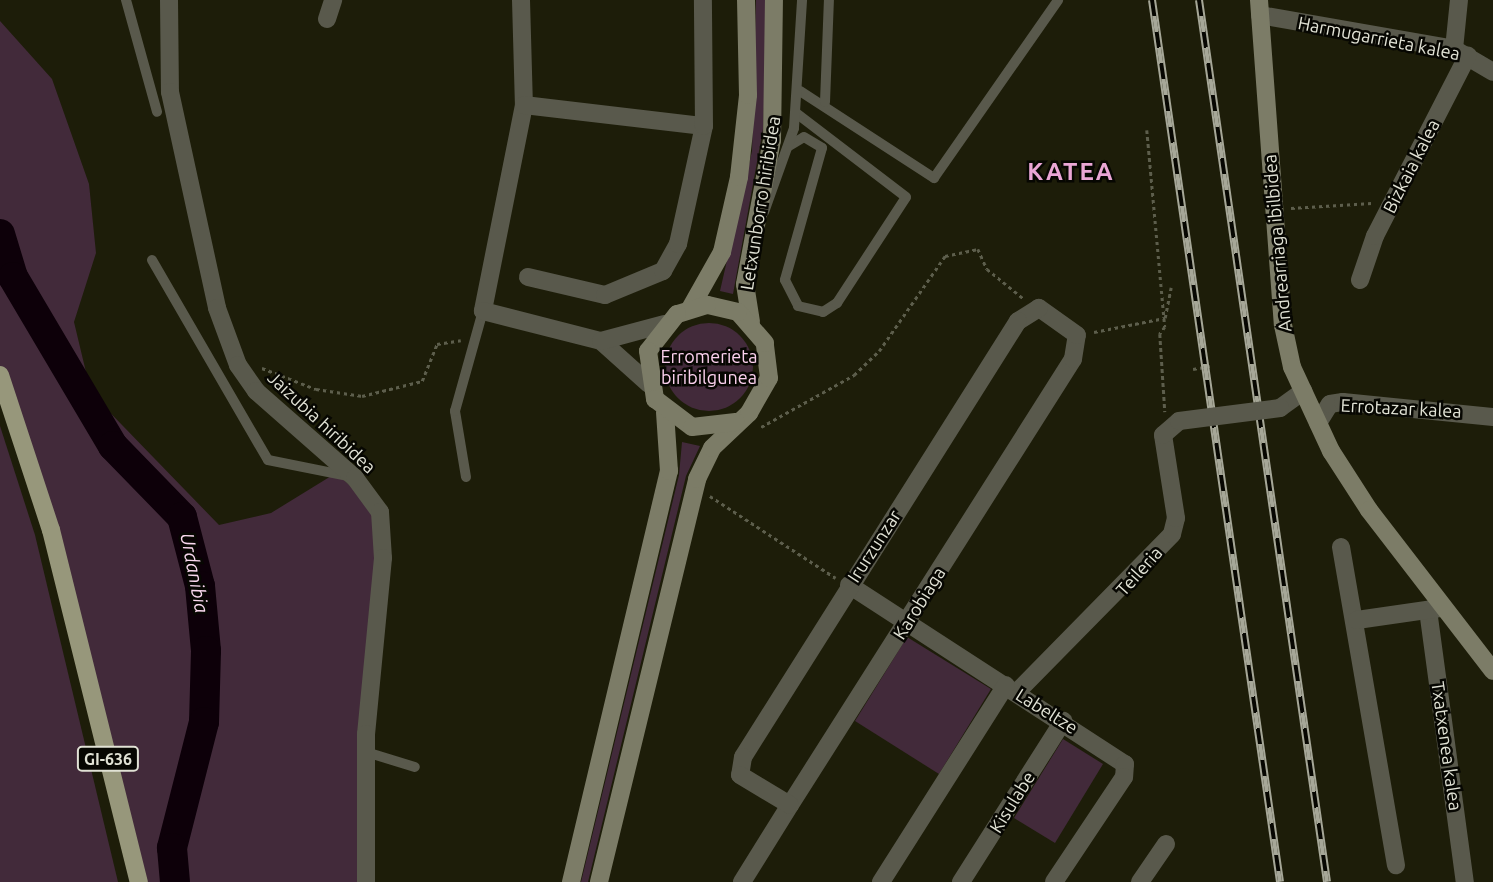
<!DOCTYPE html>
<style>
body{margin:0}
#map{position:relative;width:1493px;height:882px;overflow:hidden;background:#1d1d09;font-family:Ubuntu,sans-serif}
div>[style]{position:absolute}
.green>*{inset:0;background:#422a3a}
.round{border-radius:50%}
.river>*{height:30px;margin:-15px;padding:0 15px;transform-origin:15px;border-radius:15px;background:#0d0009}
.path>*{height:2.5px;margin-top:-1.25px;transform-origin:0;background:repeating-linear-gradient(90deg,#5d5e4c 0 3.5px,transparent 0 7px)}
.lane>*{height:10px;margin:-5px;padding:0 5px;transform-origin:5px;border-radius:5px;background:#59594c}
.street>*{height:18px;margin:-9px;padding:0 9px;transform-origin:9px;border-radius:9px;background:#59594c}
.secondary>*{height:18px;margin:-9px;padding:0 9px;transform-origin:9px;border-radius:9px;background:#7c7c67}
.primary>*{height:18px;margin:-9px;padding:0 9px;transform-origin:9px;border-radius:9px;background:#97977b}
.rail>*{height:8px;margin-top:-4px;transform-origin:0;background:repeating-linear-gradient(90deg,#070702 0 16px,#a6a798 0 32px);box-sizing:border-box;border-block:2px solid #a6a798}
.street-bridge>*{height:18px;margin:-9px;padding:0 9px;transform-origin:9px;border-radius:9px;background:#59594c}
span{translate:-50% -50%;white-space:nowrap;text-align:center;line-height:1.15;-webkit-text-stroke:5px #070702;paint-order:stroke}
.shield-label span{padding:2px 5px;background:#070702;border:2px solid;border-radius:5px;-webkit-text-stroke-width:0}
.shield-label{font-size:16px;color:#e1e2d5;font-weight:700}
.street-label{font-size:18px;color:#e1e2d5}
.park-label{font-size:18px;color:#fcd1ee}
.water-label{font-size:19px;color:#f9d8ee;font-style:italic}
.district-label{font-size:24px;color:#eaa6d5;font-weight:700;letter-spacing:2px}
</style>
<div id="map">
<div class="green">
<i style="clip-path:polygon(756px 0,765px 0,767px 35px,763px 129px,733px 294px,720px 291px,752px 151px)"></i>
<i style="clip-path:polygon(0 21px,52px 79px,89px 184px,96px 253px,74px 322px,91px 393px,219px 525px,271px 513px,336px 473px,380px 512px,366px 882px,138px 882px,20px 427px,0 382px)"></i>
<i class="round" style="left:665px;top:323px;width:88px;height:88px"></i>
<i style="clip-path:polygon(0 426px,35px 535px,118px 882px,0 882px)"></i>
<i style="clip-path:polygon(682px 442px,700px 446px,686px 476px,588px 882px,581px 882px,679px 475px)"></i>
<i style="clip-path:polygon(907px 637px,991px 689px,939px 774px,855px 721px)"></i>
<i style="clip-path:polygon(1063px 739px,1103px 764px,1055px 843px,1014px 818px)"></i>
</div>
<div class="river">
<i style="left:0;top:234px;width:45px;rotate:73.2deg"></i>
<i style="left:13px;top:277px;width:196px;rotate:59.4deg"></i>
<i style="left:113px;top:446px;width:99px;rotate:45.8deg"></i>
<i style="left:182px;top:517px;width:71px;rotate:75.4deg"></i>
<i style="left:200px;top:586px;width:65px;rotate:84.7deg"></i>
<i style="left:206px;top:651px;width:71px;rotate:91.6deg"></i>
<i style="left:204px;top:722px;width:130px;rotate:104.3deg"></i>
<i style="left:172px;top:848px;width:34px;rotate:85deg"></i>
</div>
<div class="path">
<i style="left:1147px;top:130px;width:198px;rotate:84.8deg"></i>
<i style="left:1165px;top:327px;width:9px;rotate:126deg"></i>
<i style="left:1160px;top:334px;width:78px;rotate:86.3deg"></i>
<i style="left:1291px;top:208px;width:81px;rotate:-3.5deg"></i>
<i style="left:1094px;top:332px;width:72px;rotate:-11.2deg"></i>
<i style="left:1165px;top:318px;width:31px;rotate:-79deg"></i>
<i style="left:262px;top:368px;width:58px;rotate:21.3deg"></i>
<i style="left:316px;top:389px;width:47px;rotate:8.7deg"></i>
<i style="left:362px;top:396px;width:62px;rotate:-14deg"></i>
<i style="left:422px;top:381px;width:40px;rotate:-68deg"></i>
<i style="left:437px;top:344px;width:24px;rotate:-9deg"></i>
<i style="left:1193px;top:369px;width:17px;rotate:-10deg"></i>
<i style="left:761px;top:427px;width:107px;rotate:-29.2deg"></i>
<i style="left:854px;top:375px;width:35px;rotate:-44deg"></i>
<i style="left:879px;top:351px;width:116px;rotate:-55.2deg"></i>
<i style="left:945px;top:256px;width:34px;rotate:-12deg"></i>
<i style="left:978px;top:249px;width:22px;rotate:66deg"></i>
<i style="left:987px;top:269px;width:48px;rotate:39deg"></i>
<i style="left:710px;top:496px;width:150px;rotate:33.1deg"></i>
</div>
<div class="lane">
<i style="left:126px;top:0;width:116px;rotate:74.5deg"></i>
<i style="left:800px;top:91px;width:160px;rotate:33deg"></i>
<i style="left:934px;top:178px;width:217px;rotate:-55.1deg"></i>
<i style="left:825px;top:102px;width:102px;rotate:-87.8deg"></i>
<i style="left:789px;top:146px;width:17px;rotate:-31deg"></i>
<i style="left:804px;top:137px;width:21px;rotate:31deg"></i>
<i style="left:822px;top:148px;width:137px;rotate:105.7deg"></i>
<i style="left:785px;top:280px;width:29px;rotate:63deg"></i>
<i style="left:798px;top:306px;width:26px;rotate:13deg"></i>
<i style="left:823px;top:312px;width:17px;rotate:-33deg"></i>
<i style="left:837px;top:303px;width:126px;rotate:-56.9deg"></i>
<i style="left:906px;top:197px;width:138px;rotate:-142.6deg"></i>
<i style="left:764px;top:212px;width:89px;rotate:-70.3deg"></i>
<i style="left:794px;top:128px;width:128px;rotate:-86.4deg"></i>
<i style="left:152px;top:260px;width:231px;rotate:59.9deg"></i>
<i style="left:268px;top:460px;width:82px;rotate:11.3deg"></i>
<i style="left:466px;top:477px;width:67px;rotate:-99.5deg"></i>
<i style="left:455px;top:411px;width:104px;rotate:-74.4deg"></i>
<i style="left:366px;top:752px;width:51px;rotate:17deg"></i>
</div>
<div class="street">
<i style="left:169px;top:0;width:92px;rotate:89.4deg"></i>
<i style="left:170px;top:92px;width:221px;rotate:77.7deg"></i>
<i style="left:217px;top:308px;width:61px;rotate:69.8deg"></i>
<i style="left:238px;top:365px;width:32px;rotate:55deg"></i>
<i style="left:256px;top:391px;width:132px;rotate:41.3deg"></i>
<i style="left:355px;top:478px;width:42px;rotate:53.7deg"></i>
<i style="left:380px;top:512px;width:46px;rotate:86.3deg"></i>
<i style="left:383px;top:558px;width:177px;rotate:95.5deg"></i>
<i style="left:366px;top:734px;width:148px;rotate:90deg"></i>
<i style="left:521px;top:0;width:105px;rotate:88.4deg"></i>
<i style="left:524px;top:105px;width:210px;rotate:101.3deg"></i>
<i style="left:483px;top:311px;width:122px;rotate:14.3deg"></i>
<i style="left:601px;top:341px;width:64px;rotate:41.9deg"></i>
<i style="left:1260px;top:15px;width:197px;rotate:9.9deg"></i>
<i style="left:1454px;top:49px;width:45px;rotate:30.5deg"></i>
<i style="left:327px;top:19px;width:20px;rotate:-72deg"></i>
<i style="left:1454px;top:49px;width:49px;rotate:-84.2deg"></i>
<i style="left:524px;top:105px;width:181px;rotate:6.7deg"></i>
<i style="left:528px;top:277px;width:79px;rotate:13.2deg"></i>
<i style="left:605px;top:295px;width:63px;rotate:-22.5deg"></i>
<i style="left:663px;top:271px;width:31px;rotate:-61deg"></i>
<i style="left:678px;top:244px;width:121px;rotate:-77.6deg"></i>
<i style="left:704px;top:126px;width:126px;rotate:-90.5deg"></i>
<i style="left:1360px;top:280px;width:46px;rotate:-71.2deg"></i>
<i style="left:1375px;top:236px;width:203px;rotate:-62.8deg"></i>
<i style="left:601px;top:341px;width:65px;rotate:-15.1deg"></i>
<i style="left:1280px;top:408px;width:29px;rotate:-36deg"></i>
<i style="left:1318px;top:423px;width:22px;rotate:-58deg"></i>
<i style="left:1330px;top:404px;width:13px;rotate:-9deg"></i>
<i style="left:1343px;top:402px;width:151px;rotate:5.7deg"></i>
<i style="left:1341px;top:547px;width:323px;rotate:80.2deg"></i>
<i style="left:849px;top:585px;width:329px;rotate:33deg"></i>
<i style="left:1125px;top:764px;width:13px;rotate:94deg"></i>
<i style="left:1124px;top:777px;width:126px;rotate:123.7deg"></i>
<i style="left:1428px;top:610px;width:275px;rotate:82.3deg"></i>
<i style="left:1357px;top:620px;width:84px;rotate:-8.2deg"></i>
<i style="left:1017px;top:692px;width:221px;rotate:-45.5deg"></i>
<i style="left:1172px;top:534px;width:16px;rotate:-76deg"></i>
<i style="left:1176px;top:518px;width:84px;rotate:-98.9deg"></i>
<i style="left:1163px;top:435px;width:21px;rotate:-41deg"></i>
<i style="left:742px;top:882px;width:91px;rotate:-58.1deg"></i>
<i style="left:790px;top:805px;width:528px;rotate:-57.6deg"></i>
<i style="left:1073px;top:359px;width:24px;rotate:-81deg"></i>
<i style="left:1077px;top:335px;width:47px;rotate:-144.6deg"></i>
<i style="left:1039px;top:308px;width:25px;rotate:148deg"></i>
<i style="left:1018px;top:321px;width:515px;rotate:122.24deg"></i>
<i style="left:743px;top:757px;width:18px;rotate:99deg"></i>
<i style="left:740px;top:775px;width:58px;rotate:31deg"></i>
<i style="left:881px;top:882px;width:233px;rotate:-57.6deg"></i>
<i style="left:961px;top:882px;width:191px;rotate:-57.6deg"></i>
<i style="left:1140px;top:882px;width:46px;rotate:-55.6deg"></i>
</div>
<div class="secondary">
<i style="left:1259px;top:0;width:326px;rotate:85.8deg"></i>
<i style="left:1283px;top:325px;width:43px;rotate:77.9deg"></i>
<i style="left:1292px;top:367px;width:93px;rotate:65.1deg"></i>
<i style="left:1331px;top:451px;width:70px;rotate:57.2deg"></i>
<i style="left:1369px;top:510px;width:203px;rotate:52.4deg"></i>
<i style="left:691px;top:307px;width:63px;rotate:-60.6deg"></i>
<i style="left:722px;top:252px;width:77px;rotate:-77.2deg"></i>
<i style="left:739px;top:177px;width:82px;rotate:-83.7deg"></i>
<i style="left:748px;top:95px;width:95px;rotate:-91.2deg"></i>
<i style="left:751px;top:322px;width:38px;rotate:-99deg"></i>
<i style="left:745px;top:284px;width:147px;rotate:-79.4deg"></i>
<i style="left:772px;top:140px;width:140px;rotate:-89.2deg"></i>
<i style="left:571px;top:882px;width:423px;rotate:-76.6deg"></i>
<i style="left:669px;top:471px;width:59px;rotate:-93.9deg"></i>
<i style="left:599px;top:882px;width:415px;rotate:-76.3deg"></i>
<i style="left:697px;top:479px;width:34px;rotate:-64deg"></i>
<i style="left:712px;top:448px;width:51px;rotate:-43.4deg"></i>
<i style="left:749px;top:413px;width:40px;rotate:-60.3deg"></i>
<i style="left:769px;top:378px;width:35px;rotate:-97deg"></i>
<i style="left:765px;top:343px;width:41px;rotate:-131.1deg"></i>
<i style="left:738px;top:312px;width:32px;rotate:-167deg"></i>
<i style="left:707px;top:305px;width:31px;rotate:163deg"></i>
<i style="left:677px;top:314px;width:47px;rotate:128.1deg"></i>
<i style="left:648px;top:351px;width:49px;rotate:81.7deg"></i>
<i style="left:655px;top:399px;width:46px;rotate:37.1deg"></i>
<i style="left:692px;top:427px;width:44px;rotate:-6.5deg"></i>
</div>
<div class="primary">
<i style="left:0;top:375px;width:163px;rotate:71.8deg"></i>
<i style="left:51px;top:530px;width:363px;rotate:76deg"></i>
</div>
<div class="rail">
<i style="left:1152px;top:0;width:891px;rotate:81.74deg"></i>
<i style="left:1199px;top:0;width:891px;rotate:81.74deg"></i>
</div>
<div class="street-bridge">
<i style="left:1179px;top:421px;width:102px;rotate:-7.3deg"></i>
</div>
<div class="shield-label">
<span style="left:108px;top:759px">GI-636</span>
</div>
<div class="street-label">
<span style="left:1379px;top:38px;rotate:11deg">Harmugarrieta kalea</span>
<span style="left:1411px;top:166px;rotate:-63deg">Bizkaia kalea</span>
<span style="left:760px;top:203px;rotate:-81deg">Letxunborro hiribidea</span>
<span style="left:1277px;top:243px;rotate:-95deg">Andrearriaga ibilbidea</span>
<span style="left:1401px;top:408px;rotate:3deg">Errotazar kalea</span>
<span style="left:322px;top:422px;rotate:43deg">Jaizubia hiribidea</span>
<span style="left:874px;top:546px;rotate:-57deg">Irurzunzar</span>
<span style="left:1139px;top:571px;rotate:-48deg">Teileria</span>
<span style="left:919px;top:603px;rotate:-58deg">Karobiaga</span>
<span style="left:1047px;top:711px;rotate:32deg">Labeltze</span>
<span style="left:1447px;top:746px;rotate:82deg">Txatxenea kalea</span>
<span style="left:1012px;top:802px;rotate:-58deg">Kisulabe</span>
</div>
<div class="park-label">
<span style="left:709px;top:367px">Erromerieta<br>biribilgunea</span>
</div>
<div class="water-label">
<span style="left:194px;top:573px;rotate:79deg">Urdanibia</span>
</div>
<div class="district-label">
<span style="left:1071px;top:172px">KATEA</span>
</div>
</div>
